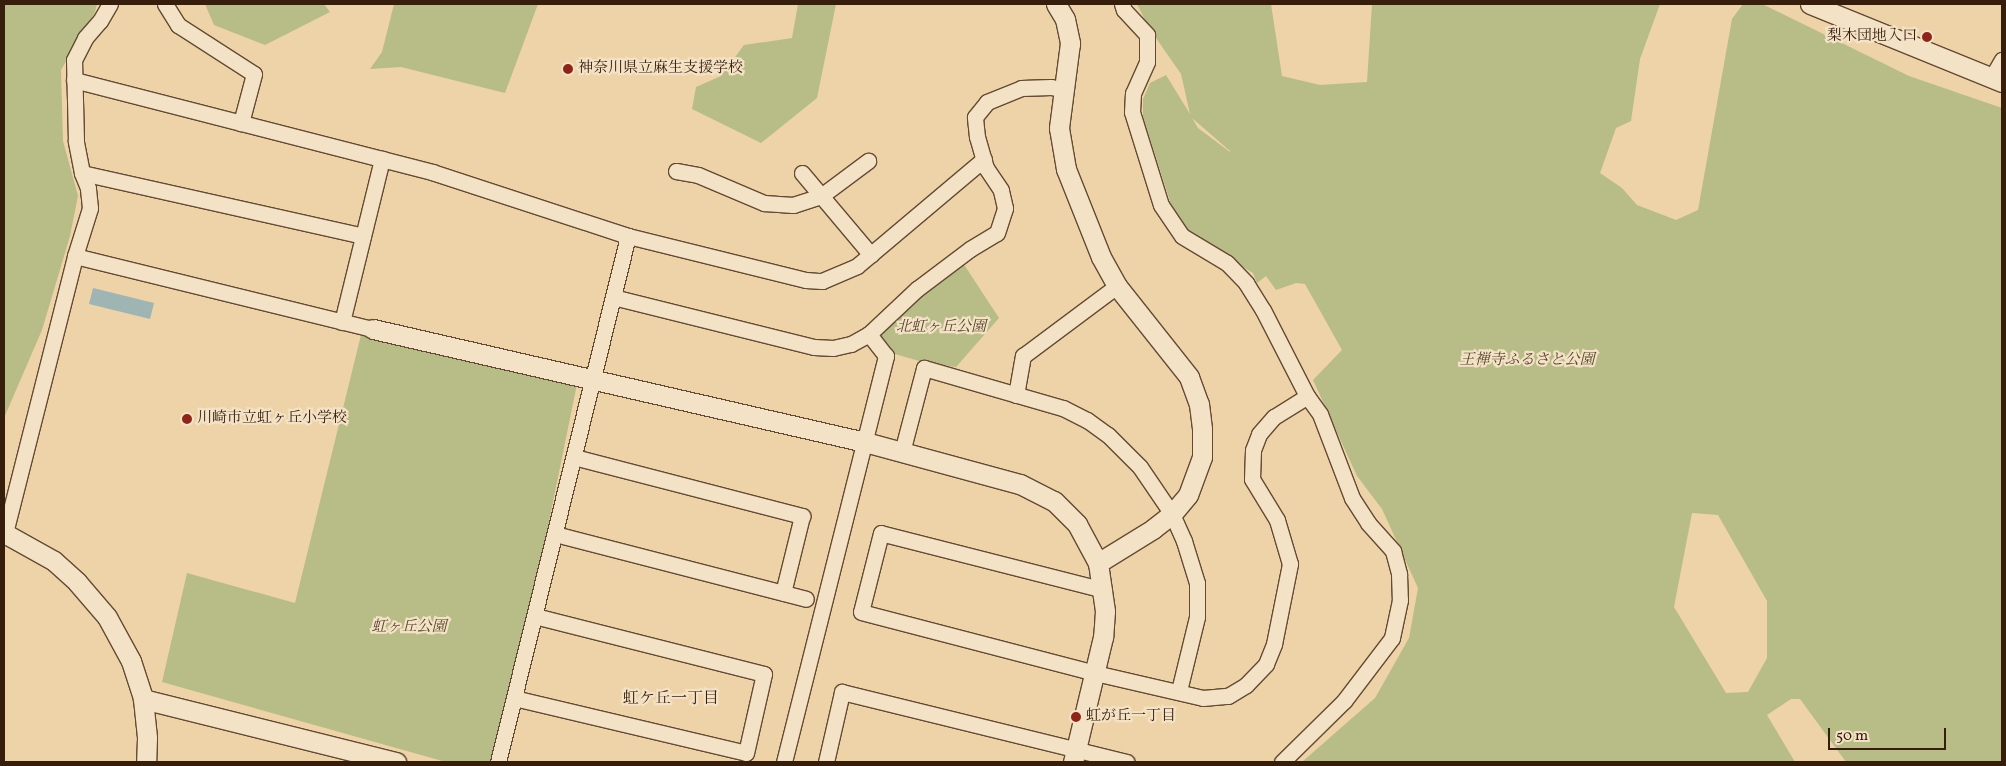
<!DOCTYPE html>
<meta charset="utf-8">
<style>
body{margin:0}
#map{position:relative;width:2006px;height:766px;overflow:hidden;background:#edd3a7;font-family:Vollkorn,"Noto Serif JP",serif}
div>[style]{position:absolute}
.green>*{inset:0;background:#b8bc87}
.water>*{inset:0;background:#9eb5b4}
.roads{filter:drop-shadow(1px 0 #644a33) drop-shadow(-1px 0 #644a33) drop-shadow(0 1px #644a33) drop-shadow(0 -1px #644a33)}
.minor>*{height:15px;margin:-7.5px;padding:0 7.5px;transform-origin:7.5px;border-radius:7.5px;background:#f3e2c6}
.tertiary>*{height:19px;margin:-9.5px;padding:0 9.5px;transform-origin:9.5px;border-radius:9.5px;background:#f3e2c6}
.dots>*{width:14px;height:14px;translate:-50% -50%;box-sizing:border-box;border:2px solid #f3e2c6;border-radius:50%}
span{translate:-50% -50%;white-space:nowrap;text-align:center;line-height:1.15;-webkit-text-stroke:4.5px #f3e2c6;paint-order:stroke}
.poi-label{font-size:15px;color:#361d0c}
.right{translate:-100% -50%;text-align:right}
.left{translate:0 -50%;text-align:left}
.park-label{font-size:15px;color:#56452b;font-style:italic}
.neighbourhood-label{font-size:16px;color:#361d0c}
.frame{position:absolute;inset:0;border:5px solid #361d0c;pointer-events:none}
.scale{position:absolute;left:1828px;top:728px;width:118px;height:22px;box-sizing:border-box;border:2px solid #361d0c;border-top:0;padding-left:6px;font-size:15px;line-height:18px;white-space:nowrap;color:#361d0c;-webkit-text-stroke:4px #f3e2c6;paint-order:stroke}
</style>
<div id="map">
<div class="green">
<i style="clip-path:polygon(4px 4px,97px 4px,95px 12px,61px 70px,63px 141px,78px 196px,70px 236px,42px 330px,4px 418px)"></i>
<i style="clip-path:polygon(205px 4px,324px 4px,330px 12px,265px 45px,214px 25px)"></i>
<i style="clip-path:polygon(394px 4px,538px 4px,505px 93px,401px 67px,370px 69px,382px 52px)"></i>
<i style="clip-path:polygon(798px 4px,836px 4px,817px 98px,761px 143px,692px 109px,696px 87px,721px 76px,744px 45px,792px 38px)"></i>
<i style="clip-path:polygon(evenodd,1137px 4px,1271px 4px,1282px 76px,1320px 85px,1367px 82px,1372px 4px,1660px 4px,1640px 59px,1631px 121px,1616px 128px,1600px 173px,1622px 188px,1637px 205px,1676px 220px,1698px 210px,1732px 19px,1743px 4px,1762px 4px,1909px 76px,2002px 108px,2002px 762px,1846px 762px,1800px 699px,1791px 699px,1767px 715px,1795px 762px,1302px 762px,1375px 698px,1409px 638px,1418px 588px,1382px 509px,1357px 476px,1313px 380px,1342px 350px,1305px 284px,1296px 283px,1276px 290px,1266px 276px,1257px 283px,1253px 273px,1196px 239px,1176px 220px,1143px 117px,1143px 99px,1150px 83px,1166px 75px,1190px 114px,1181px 74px,1149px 28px,1137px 4px,1192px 118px,1230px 151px,1230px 152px,1198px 128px,1192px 118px,1137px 4px,1692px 513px,1718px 515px,1767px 601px,1767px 658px,1748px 692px,1726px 693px,1674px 607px,1692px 513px)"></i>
<i style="clip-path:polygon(963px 263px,999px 318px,956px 367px,926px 363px,895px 354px,876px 334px)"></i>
<i style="clip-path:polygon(361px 335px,577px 384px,500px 762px,446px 762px,162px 682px,187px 573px,295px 603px)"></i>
</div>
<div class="water">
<i style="clip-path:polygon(93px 288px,154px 303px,150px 319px,89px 304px)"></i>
</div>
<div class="roads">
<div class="minor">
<i style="left:165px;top:4px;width:25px;rotate:58deg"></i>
<i style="left:178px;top:25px;width:90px;rotate:32.8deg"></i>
<i style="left:254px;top:74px;width:51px;rotate:104.9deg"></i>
<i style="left:1122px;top:4px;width:6px;rotate:72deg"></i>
<i style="left:1124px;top:10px;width:34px;rotate:47deg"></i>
<i style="left:1147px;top:35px;width:27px;rotate:90deg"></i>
<i style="left:1147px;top:62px;width:34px;rotate:114deg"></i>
<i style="left:1133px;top:93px;width:19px;rotate:93deg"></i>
<i style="left:1132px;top:112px;width:97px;rotate:72.7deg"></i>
<i style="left:1161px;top:205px;width:37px;rotate:56deg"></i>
<i style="left:1182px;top:236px;width:52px;rotate:31deg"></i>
<i style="left:1227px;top:263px;width:28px;rotate:46deg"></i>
<i style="left:1246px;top:283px;width:32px;rotate:58deg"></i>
<i style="left:1263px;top:310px;width:97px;rotate:62.9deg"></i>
<i style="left:1307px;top:396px;width:22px;rotate:54deg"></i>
<i style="left:1320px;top:414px;width:90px;rotate:69.1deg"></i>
<i style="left:1352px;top:498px;width:30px;rotate:57deg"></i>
<i style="left:1368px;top:523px;width:38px;rotate:48deg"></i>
<i style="left:1393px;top:551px;width:24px;rotate:75deg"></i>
<i style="left:1399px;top:574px;width:26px;rotate:88deg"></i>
<i style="left:1400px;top:600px;width:39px;rotate:102deg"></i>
<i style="left:1392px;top:638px;width:79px;rotate:127.3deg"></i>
<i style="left:1344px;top:701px;width:87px;rotate:135.5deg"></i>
<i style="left:1992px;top:77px;width:20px;rotate:-60deg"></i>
<i style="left:74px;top:80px;width:370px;rotate:14.4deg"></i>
<i style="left:432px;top:172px;width:206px;rotate:18.1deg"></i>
<i style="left:628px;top:236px;width:183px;rotate:13.9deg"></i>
<i style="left:806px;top:280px;width:16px;rotate:4deg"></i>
<i style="left:822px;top:281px;width:38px;rotate:-23deg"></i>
<i style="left:857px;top:266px;width:166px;rotate:-40.1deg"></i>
<i style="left:676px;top:171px;width:22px;rotate:10deg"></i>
<i style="left:698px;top:175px;width:72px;rotate:23deg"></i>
<i style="left:764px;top:203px;width:29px;rotate:4deg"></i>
<i style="left:793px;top:205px;width:29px;rotate:-18deg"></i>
<i style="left:821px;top:196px;width:59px;rotate:-36.7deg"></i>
<i style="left:82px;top:173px;width:288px;rotate:12.6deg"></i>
<i style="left:802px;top:173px;width:107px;rotate:49.9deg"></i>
<i style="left:75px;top:256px;width:307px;rotate:13.8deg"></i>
<i style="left:613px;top:297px;width:207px;rotate:14deg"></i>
<i style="left:814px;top:347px;width:19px;rotate:3deg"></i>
<i style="left:833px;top:348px;width:18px;rotate:-13deg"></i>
<i style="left:851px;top:344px;width:21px;rotate:-29deg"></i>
<i style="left:869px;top:334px;width:66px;rotate:-43.2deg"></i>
<i style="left:917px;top:289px;width:66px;rotate:-37deg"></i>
<i style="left:970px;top:249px;width:31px;rotate:-31deg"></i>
<i style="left:997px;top:233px;width:26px;rotate:-72deg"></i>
<i style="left:1005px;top:208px;width:18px;rotate:-103deg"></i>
<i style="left:1001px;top:190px;width:27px;rotate:-124deg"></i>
<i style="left:986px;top:168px;width:32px;rotate:-106deg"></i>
<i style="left:977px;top:137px;width:20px;rotate:-96deg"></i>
<i style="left:975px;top:117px;width:19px;rotate:-51deg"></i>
<i style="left:987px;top:102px;width:37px;rotate:-22deg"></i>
<i style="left:1021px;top:88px;width:30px;rotate:-2deg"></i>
<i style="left:1051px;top:87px;width:14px;rotate:12deg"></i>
<i style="left:342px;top:322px;width:168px;rotate:-76.2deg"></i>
<i style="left:1016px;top:395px;width:40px;rotate:-80deg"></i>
<i style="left:1023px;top:356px;width:117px;rotate:-36.7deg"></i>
<i style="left:902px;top:452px;width:87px;rotate:-75.3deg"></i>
<i style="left:924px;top:368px;width:145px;rotate:16.1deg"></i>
<i style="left:1063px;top:408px;width:27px;rotate:27deg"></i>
<i style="left:1087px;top:420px;width:26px;rotate:36deg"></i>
<i style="left:1108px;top:435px;width:45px;rotate:45deg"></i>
<i style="left:1140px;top:467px;width:57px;rotate:55.8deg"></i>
<i style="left:1172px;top:514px;width:30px;rotate:66deg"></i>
<i style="left:1184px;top:541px;width:44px;rotate:72.8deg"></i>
<i style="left:1197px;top:583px;width:34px;rotate:90deg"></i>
<i style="left:1197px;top:617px;width:76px;rotate:103.7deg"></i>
<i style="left:574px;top:457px;width:236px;rotate:14.5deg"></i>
<i style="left:802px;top:516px;width:79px;rotate:103.9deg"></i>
<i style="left:555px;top:534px;width:259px;rotate:14.5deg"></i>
<i style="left:4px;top:537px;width:290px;rotate:-75.8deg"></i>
<i style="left:75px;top:256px;width:50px;rotate:-72.6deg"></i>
<i style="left:90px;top:208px;width:20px;rotate:-96deg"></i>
<i style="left:88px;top:188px;width:16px;rotate:-112deg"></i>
<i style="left:82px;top:173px;width:33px;rotate:-101deg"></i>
<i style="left:76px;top:141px;width:81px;rotate:-91.4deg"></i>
<i style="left:74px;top:60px;width:25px;rotate:-63deg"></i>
<i style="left:85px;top:38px;width:23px;rotate:-49deg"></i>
<i style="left:100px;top:21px;width:20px;rotate:-60deg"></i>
<i style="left:1104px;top:590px;width:230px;rotate:-165.7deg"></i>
<i style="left:881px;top:533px;width:81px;rotate:104.2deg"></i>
<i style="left:861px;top:612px;width:242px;rotate:14.6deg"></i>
<i style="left:1095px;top:673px;width:111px;rotate:13deg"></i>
<i style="left:1203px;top:698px;width:25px;rotate:-5deg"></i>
<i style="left:1228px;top:696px;width:21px;rotate:-31deg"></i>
<i style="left:1246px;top:685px;width:29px;rotate:-46deg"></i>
<i style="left:1266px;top:664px;width:22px;rotate:-68deg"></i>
<i style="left:1274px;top:644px;width:82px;rotate:-78.7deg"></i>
<i style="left:1290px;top:564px;width:46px;rotate:-106.5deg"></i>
<i style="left:1277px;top:520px;width:48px;rotate:-121.4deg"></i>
<i style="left:1252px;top:479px;width:29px;rotate:-88deg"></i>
<i style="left:1253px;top:450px;width:17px;rotate:-69deg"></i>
<i style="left:1259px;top:434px;width:23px;rotate:-49deg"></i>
<i style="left:1274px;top:417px;width:39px;rotate:-32deg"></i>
<i style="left:514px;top:698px;width:238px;rotate:13.3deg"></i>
<i style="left:746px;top:753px;width:81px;rotate:-77.2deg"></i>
<i style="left:764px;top:674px;width:236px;rotate:-165.8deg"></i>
<i style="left:498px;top:762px;width:542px;rotate:-76.12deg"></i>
<i style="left:784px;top:762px;width:419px;rotate:-75.9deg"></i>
<i style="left:886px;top:356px;width:28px;rotate:-128deg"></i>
<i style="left:826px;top:762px;width:72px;rotate:-77.1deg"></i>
<i style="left:842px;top:692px;width:293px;rotate:13.8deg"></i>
</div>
<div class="tertiary">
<i style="left:1056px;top:4px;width:17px;rotate:59deg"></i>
<i style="left:1065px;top:19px;width:25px;rotate:78deg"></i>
<i style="left:1070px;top:43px;width:86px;rotate:97.4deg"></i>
<i style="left:1059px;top:128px;width:42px;rotate:80.3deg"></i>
<i style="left:1066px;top:169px;width:95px;rotate:68.3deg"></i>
<i style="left:1101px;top:257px;width:33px;rotate:61deg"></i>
<i style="left:1117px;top:286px;width:116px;rotate:51.6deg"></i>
<i style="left:1189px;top:377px;width:29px;rotate:70deg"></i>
<i style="left:1199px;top:404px;width:25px;rotate:83deg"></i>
<i style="left:1202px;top:429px;width:28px;rotate:90deg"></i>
<i style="left:1202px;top:457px;width:40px;rotate:110.2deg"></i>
<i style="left:1188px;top:495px;width:25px;rotate:130deg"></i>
<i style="left:1172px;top:514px;width:24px;rotate:142deg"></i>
<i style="left:1153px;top:529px;width:65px;rotate:148.3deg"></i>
<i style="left:1098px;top:563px;width:49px;rotate:81.7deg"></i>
<i style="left:1105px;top:611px;width:26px;rotate:94deg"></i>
<i style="left:1103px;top:637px;width:129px;rotate:103.5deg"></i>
<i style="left:1810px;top:4px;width:207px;rotate:22.1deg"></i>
<i style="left:373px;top:329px;width:505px;rotate:12.94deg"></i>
<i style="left:865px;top:442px;width:161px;rotate:15.2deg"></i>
<i style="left:1020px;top:484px;width:38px;rotate:27deg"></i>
<i style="left:1054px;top:501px;width:33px;rotate:45deg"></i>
<i style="left:1077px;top:524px;width:44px;rotate:61.7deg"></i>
<i style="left:4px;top:533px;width:57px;rotate:29.2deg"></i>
<i style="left:54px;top:561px;width:31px;rotate:42deg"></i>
<i style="left:77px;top:582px;width:46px;rotate:49.4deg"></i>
<i style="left:107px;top:617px;width:50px;rotate:61.4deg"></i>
<i style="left:131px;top:661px;width:40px;rotate:72deg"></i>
<i style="left:143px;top:699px;width:39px;rotate:84deg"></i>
<i style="left:147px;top:738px;width:24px;rotate:92deg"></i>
<i style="left:143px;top:699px;width:261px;rotate:14deg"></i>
</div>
</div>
<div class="dots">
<i style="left:1927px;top:37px;background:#8f2418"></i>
<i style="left:568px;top:69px;background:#8f2418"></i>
<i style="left:187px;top:419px;background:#8f2418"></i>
<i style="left:1076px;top:717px;background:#8f2418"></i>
</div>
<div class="poi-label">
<span class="right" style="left:1917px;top:37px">梨木団地入口</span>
<span class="left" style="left:578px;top:69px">神奈川県立麻生支援学校</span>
<span class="left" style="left:197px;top:419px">川崎市立虹ヶ丘小学校</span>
<span class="left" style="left:1086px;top:717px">虹が丘一丁目</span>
</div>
<div class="park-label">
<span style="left:941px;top:328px">北虹ヶ丘公園</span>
<span style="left:1527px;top:361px">王禅寺ふるさと公園</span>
<span style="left:409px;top:628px">虹ヶ丘公園</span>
</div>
<div class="neighbourhood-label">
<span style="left:671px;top:699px">虹ケ丘一丁目</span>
</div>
<div class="frame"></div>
<div class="scale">50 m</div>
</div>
